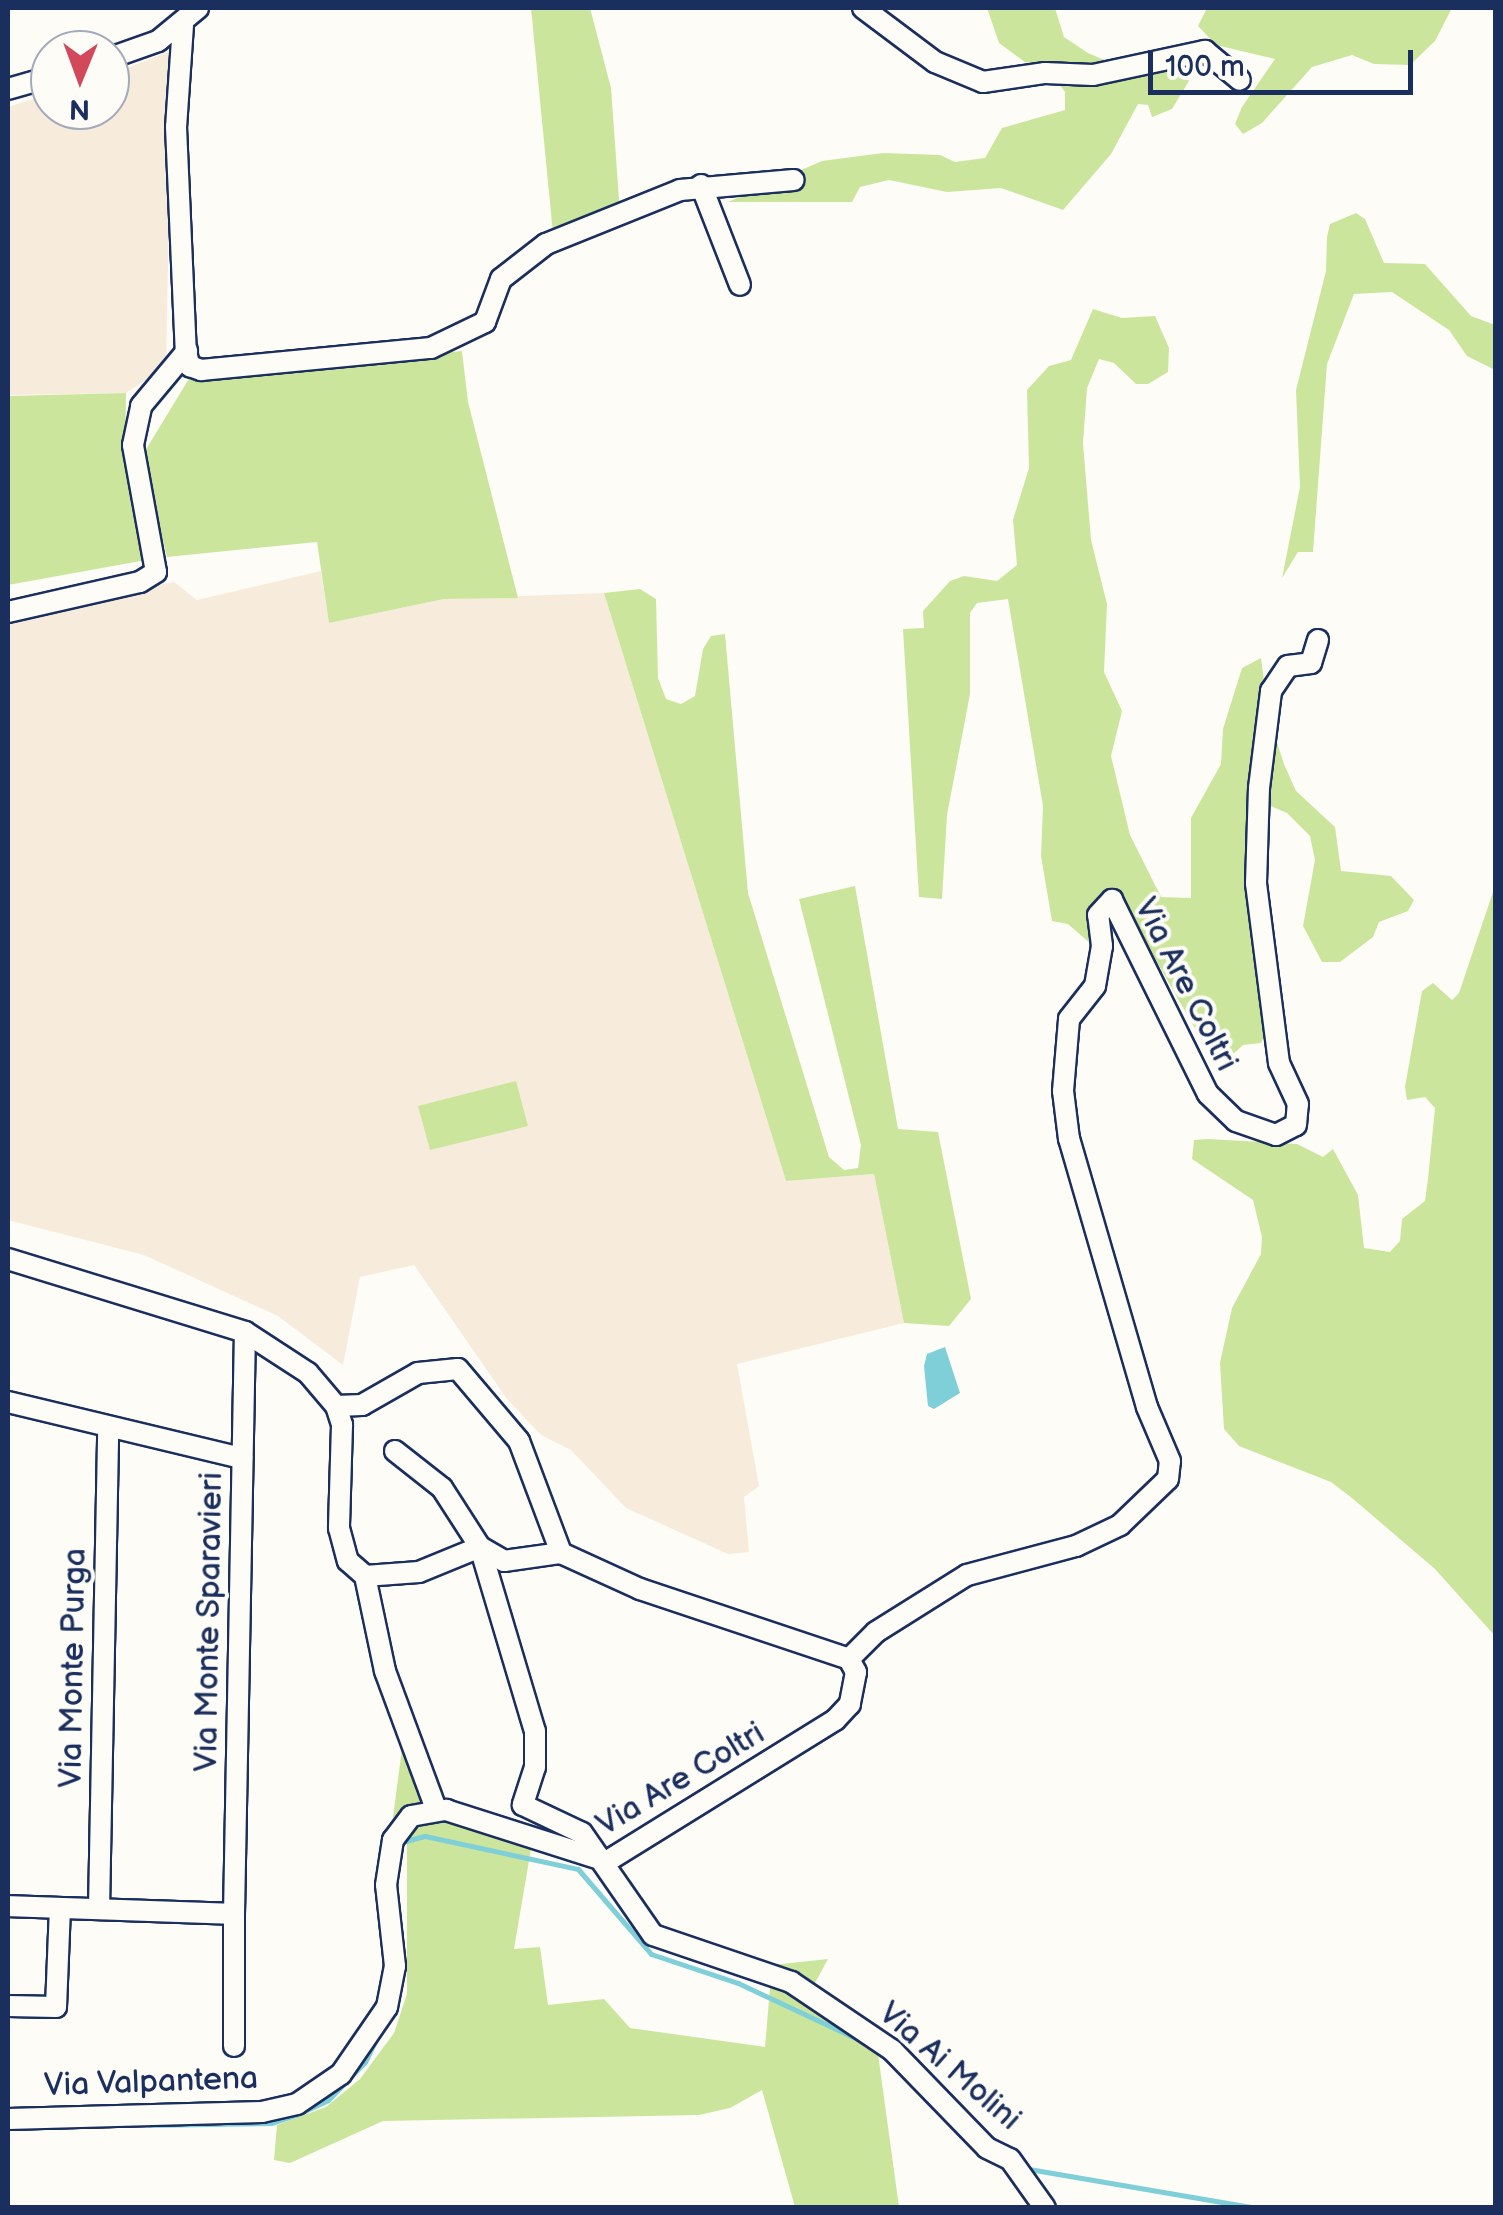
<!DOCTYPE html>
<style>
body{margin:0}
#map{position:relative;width:1503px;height:2215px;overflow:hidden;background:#fdfcf7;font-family:"Balsamiq Sans",sans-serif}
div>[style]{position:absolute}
.built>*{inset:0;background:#f7ebdb}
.green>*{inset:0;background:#cbe69c}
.water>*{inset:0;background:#7fcfd9}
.stream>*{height:5px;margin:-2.5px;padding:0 2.5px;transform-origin:2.5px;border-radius:2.5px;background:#7fcfd9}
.roads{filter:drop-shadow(2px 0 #1b2f5e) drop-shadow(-2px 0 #1b2f5e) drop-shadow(0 2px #1b2f5e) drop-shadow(0 -2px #1b2f5e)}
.minor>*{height:20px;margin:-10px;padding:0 10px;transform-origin:10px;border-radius:10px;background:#fdfcf7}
span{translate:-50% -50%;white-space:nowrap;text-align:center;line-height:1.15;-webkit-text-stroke:8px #fdfcf7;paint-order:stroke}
.street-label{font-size:32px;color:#1b2f5e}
.frame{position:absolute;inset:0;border:10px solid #1b2f5e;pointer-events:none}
.north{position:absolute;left:30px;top:30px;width:100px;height:100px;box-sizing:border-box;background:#fdfcf7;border:2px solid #a3aaba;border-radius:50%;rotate:181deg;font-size:28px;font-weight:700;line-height:40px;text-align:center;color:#1b2f5e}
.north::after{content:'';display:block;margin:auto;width:35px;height:45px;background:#d1495b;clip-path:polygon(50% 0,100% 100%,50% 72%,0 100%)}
.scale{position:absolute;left:1148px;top:50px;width:265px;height:45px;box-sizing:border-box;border:5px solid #1b2f5e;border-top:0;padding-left:12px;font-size:30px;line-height:35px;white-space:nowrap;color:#1b2f5e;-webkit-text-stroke:8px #fdfcf7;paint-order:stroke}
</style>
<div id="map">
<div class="built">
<i style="clip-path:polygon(172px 50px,166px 367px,126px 393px,8px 395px,8px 107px,50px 94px,50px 110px,110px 110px,110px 75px)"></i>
<i style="clip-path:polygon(321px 571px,329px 623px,444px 599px,604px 593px,786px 1181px,874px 1174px,904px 1323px,737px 1364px,759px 1486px,744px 1497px,749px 1552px,728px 1554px,626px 1508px,571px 1450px,541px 1435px,507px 1399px,414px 1265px,360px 1277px,343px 1365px,278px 1316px,144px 1255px,8px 1220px,8px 616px,174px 582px,197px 600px)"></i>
</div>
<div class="green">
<i style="clip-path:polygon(531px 8px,590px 8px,611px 88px,621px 227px,555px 254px)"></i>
<i style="clip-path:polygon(987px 8px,1055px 8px,1064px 37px,1088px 53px,1109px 62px,1176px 64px,1189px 81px,1172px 109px,1152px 117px,1148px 105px,1138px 104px,1111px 154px,1063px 210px,1001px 188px,947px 192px,889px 180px,860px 187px,852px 202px,728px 202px,822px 161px,883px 153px,940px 155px,955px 162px,985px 158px,1002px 128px,1065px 110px,1065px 92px,1045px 65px,1025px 62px,999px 43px)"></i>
<i style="clip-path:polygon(1207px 8px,1452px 8px,1435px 41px,1410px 65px,1374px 64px,1352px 55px,1312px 67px,1262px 123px,1243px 134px,1235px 124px,1242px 107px,1275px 59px,1216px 45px,1198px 26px)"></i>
<i style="clip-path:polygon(1356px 213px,1365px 219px,1384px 263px,1425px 264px,1471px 316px,1495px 325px,1495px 370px,1467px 356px,1449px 330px,1392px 292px,1354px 294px,1327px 364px,1313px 552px,1298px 552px,1282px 578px,1300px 487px,1296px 390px,1326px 271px,1327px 237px,1330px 224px)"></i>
<i style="clip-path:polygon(1093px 309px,1122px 318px,1155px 316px,1169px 348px,1168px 372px,1148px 384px,1136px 384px,1114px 363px,1099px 359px,1087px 388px,1083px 443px,1091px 540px,1107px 604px,1104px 672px,1122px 711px,1111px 756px,1130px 835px,1161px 897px,1191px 898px,1191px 818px,1221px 764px,1223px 729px,1242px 668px,1261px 658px,1269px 718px,1284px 764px,1296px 791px,1335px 827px,1341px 871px,1391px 876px,1414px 900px,1408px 911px,1379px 922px,1373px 937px,1340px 962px,1322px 962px,1303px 926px,1315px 860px,1310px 836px,1287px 813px,1261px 802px,1269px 1024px,1261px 1043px,1243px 1045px,1231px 1056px,1213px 1056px,1201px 1039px,1118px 894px,1102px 896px,1103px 916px,1091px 944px,1068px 924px,1052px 921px,1041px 856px,1043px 806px,1008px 599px,977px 603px,970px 613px,970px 694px,947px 815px,942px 899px,919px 897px,903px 629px,924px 628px,923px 611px,950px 581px,964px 576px,997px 581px,1017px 565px,1013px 520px,1029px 468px,1027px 390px,1049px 366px,1071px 360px)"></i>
<i style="clip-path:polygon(462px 351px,468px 402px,518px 598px,444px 599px,329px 623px,317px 542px,167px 557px,142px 456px,190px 377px)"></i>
<i style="clip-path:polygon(126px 393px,125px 461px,146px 560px,8px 585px,8px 396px)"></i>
<i style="clip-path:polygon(640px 589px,656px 599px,658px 678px,666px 699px,681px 704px,695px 696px,703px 649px,711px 636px,725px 634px,748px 893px,829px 1157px,844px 1170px,858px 1168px,861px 1145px,799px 899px,855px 886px,898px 1129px,938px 1132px,971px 1299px,949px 1326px,904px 1323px,874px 1174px,786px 1181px,604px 593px)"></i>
<i style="clip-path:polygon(1495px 886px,1495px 1636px,1435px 1569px,1352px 1498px,1331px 1482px,1239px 1446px,1224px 1429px,1220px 1363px,1232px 1308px,1261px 1254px,1262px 1237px,1253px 1200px,1192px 1159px,1194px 1140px,1208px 1139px,1297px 1144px,1323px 1157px,1333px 1149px,1358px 1195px,1364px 1248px,1390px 1252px,1400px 1241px,1402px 1219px,1425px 1201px,1428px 1179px,1435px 1108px,1425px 1097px,1407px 1100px,1405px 1087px,1422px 991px,1433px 983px,1452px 1000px,1459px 993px)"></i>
<i style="clip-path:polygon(516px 1081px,528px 1126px,430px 1150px,418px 1106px)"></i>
<i style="clip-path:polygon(403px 1741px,431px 1804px,392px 1825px)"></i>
<i style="clip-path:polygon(435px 1813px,532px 1843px,514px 1949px,540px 1947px,548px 2005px,604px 1999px,630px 2028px,765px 2047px,772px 1965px,828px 1959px,803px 2005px,878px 2054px,899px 2207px,795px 2207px,762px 2090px,730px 2108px,699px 2115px,383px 2121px,290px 2163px,274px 2160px,277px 2125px,326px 2107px,360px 2079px,394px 2033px,407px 1994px,407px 1835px)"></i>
</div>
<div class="water">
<i style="clip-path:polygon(945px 1347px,960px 1393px,934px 1409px,928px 1406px,924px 1366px,927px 1354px)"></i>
</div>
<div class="stream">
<i style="left:402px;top:1842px;width:24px;rotate:-15deg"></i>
<i style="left:425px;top:1836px;width:157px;rotate:12.2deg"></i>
<i style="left:578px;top:1869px;width:112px;rotate:49.3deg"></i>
<i style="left:651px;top:1954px;width:92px;rotate:18.4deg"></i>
<i style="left:738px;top:1983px;width:139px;rotate:25.1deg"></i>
<i style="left:149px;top:2125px;width:122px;rotate:-0.9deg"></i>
<i style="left:271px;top:2123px;width:26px;rotate:-18deg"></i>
<i style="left:296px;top:2115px;width:35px;rotate:-25deg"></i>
<i style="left:328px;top:2100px;width:53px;rotate:-45.8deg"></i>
<i style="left:365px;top:2062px;width:28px;rotate:-64deg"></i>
<i style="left:1023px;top:2168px;width:237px;rotate:9.7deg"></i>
</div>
<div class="roads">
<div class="minor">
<i style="left:863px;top:8px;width:90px;rotate:36.9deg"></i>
<i style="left:935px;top:62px;width:52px;rotate:22.6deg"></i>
<i style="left:983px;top:82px;width:63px;rotate:-8.3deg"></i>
<i style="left:1045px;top:73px;width:48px;rotate:2.4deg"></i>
<i style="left:1093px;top:75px;width:115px;rotate:-12.1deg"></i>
<i style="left:1205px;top:51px;width:45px;rotate:39.6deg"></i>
<i style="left:183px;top:25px;width:102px;rotate:93.9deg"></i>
<i style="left:176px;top:127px;width:226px;rotate:87.5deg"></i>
<i style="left:186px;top:353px;width:14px;rotate:73deg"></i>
<i style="left:190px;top:366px;width:12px;rotate:20deg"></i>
<i style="left:201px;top:370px;width:231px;rotate:-5.5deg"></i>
<i style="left:431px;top:348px;width:60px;rotate:-25.7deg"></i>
<i style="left:485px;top:322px;width:46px;rotate:-69.6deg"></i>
<i style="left:501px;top:279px;width:57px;rotate:-37.9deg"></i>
<i style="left:546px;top:244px;width:144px;rotate:-21.9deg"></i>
<i style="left:680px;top:190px;width:114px;rotate:-5deg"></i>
<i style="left:110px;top:58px;width:51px;rotate:-19.5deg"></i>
<i style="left:158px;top:41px;width:52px;rotate:-39.5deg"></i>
<i style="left:8px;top:89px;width:44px;rotate:-15.9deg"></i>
<i style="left:701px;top:185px;width:107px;rotate:68.7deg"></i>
<i style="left:8px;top:612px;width:135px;rotate:-12.8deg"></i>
<i style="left:140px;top:582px;width:19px;rotate:-32deg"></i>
<i style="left:156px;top:572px;width:129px;rotate:-100.3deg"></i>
<i style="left:133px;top:445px;width:40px;rotate:-78deg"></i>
<i style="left:141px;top:406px;width:72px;rotate:-50.1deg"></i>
<i style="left:8px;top:1259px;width:248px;rotate:17.1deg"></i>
<i style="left:245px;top:1332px;width:75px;rotate:33.1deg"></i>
<i style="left:308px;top:1373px;width:43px;rotate:49.7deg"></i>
<i style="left:336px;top:1406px;width:20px;rotate:72deg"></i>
<i style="left:342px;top:1425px;width:103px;rotate:91.7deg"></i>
<i style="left:339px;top:1528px;width:34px;rotate:75deg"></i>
<i style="left:348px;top:1561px;width:23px;rotate:41deg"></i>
<i style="left:365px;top:1576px;width:54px;rotate:-4.2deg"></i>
<i style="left:419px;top:1572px;width:66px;rotate:-22.3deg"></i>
<i style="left:8px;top:1402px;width:241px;rotate:13.5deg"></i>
<i style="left:336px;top:1406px;width:26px;rotate:-2deg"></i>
<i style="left:362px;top:1405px;width:64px;rotate:-29.7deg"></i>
<i style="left:418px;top:1373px;width:40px;rotate:-5.7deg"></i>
<i style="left:458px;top:1369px;width:94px;rotate:49.7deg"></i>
<i style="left:519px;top:1441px;width:120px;rotate:69.4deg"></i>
<i style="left:395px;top:1451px;width:60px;rotate:38.2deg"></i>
<i style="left:442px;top:1488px;width:70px;rotate:57.2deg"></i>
<i style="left:480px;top:1547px;width:192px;rotate:73.4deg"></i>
<i style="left:535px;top:1731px;width:36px;rotate:90deg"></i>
<i style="left:535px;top:1767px;width:40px;rotate:108deg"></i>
<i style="left:523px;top:1805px;width:65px;rotate:25.4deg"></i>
<i style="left:582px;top:1833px;width:124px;rotate:55.2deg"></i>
<i style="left:653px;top:1935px;width:146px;rotate:18.8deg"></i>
<i style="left:791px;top:1982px;width:122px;rotate:34deg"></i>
<i style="left:892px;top:2050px;width:136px;rotate:45.9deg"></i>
<i style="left:987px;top:2148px;width:25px;rotate:26deg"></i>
<i style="left:1010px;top:2159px;width:60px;rotate:54.5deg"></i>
<i style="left:480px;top:1547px;width:28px;rotate:30deg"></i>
<i style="left:504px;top:1561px;width:58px;rotate:-8deg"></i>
<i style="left:561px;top:1553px;width:87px;rotate:24.5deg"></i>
<i style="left:640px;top:1589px;width:220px;rotate:18.5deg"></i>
<i style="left:849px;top:1659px;width:15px;rotate:62deg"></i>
<i style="left:856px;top:1672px;width:33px;rotate:101deg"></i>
<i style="left:850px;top:1704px;width:22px;rotate:133deg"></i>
<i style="left:835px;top:1720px;width:272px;rotate:148.2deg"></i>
<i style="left:365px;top:1576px;width:97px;rotate:78.1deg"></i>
<i style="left:385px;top:1671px;width:147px;rotate:69.7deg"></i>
<i style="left:849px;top:1659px;width:38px;rotate:-45deg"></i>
<i style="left:876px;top:1632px;width:107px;rotate:-32.1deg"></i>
<i style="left:967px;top:1575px;width:113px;rotate:-14.9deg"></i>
<i style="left:1076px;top:1546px;width:49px;rotate:-25.5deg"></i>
<i style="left:1120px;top:1525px;width:66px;rotate:-43.8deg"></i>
<i style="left:1168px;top:1479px;width:18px;rotate:-84deg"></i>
<i style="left:1170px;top:1461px;width:59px;rotate:-113.1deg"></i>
<i style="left:1147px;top:1407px;width:279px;rotate:-106.2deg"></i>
<i style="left:1069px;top:1139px;width:48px;rotate:-97.1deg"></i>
<i style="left:1063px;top:1091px;width:72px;rotate:-85.2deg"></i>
<i style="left:1069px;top:1019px;width:42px;rotate:-51.8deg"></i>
<i style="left:1095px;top:986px;width:41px;rotate:-80.1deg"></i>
<i style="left:1102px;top:946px;width:31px;rotate:-97deg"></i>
<i style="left:1098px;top:915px;width:21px;rotate:-47deg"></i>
<i style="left:1112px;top:900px;width:216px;rotate:63.7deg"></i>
<i style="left:1208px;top:1094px;width:39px;rotate:44deg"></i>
<i style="left:1236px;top:1121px;width:42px;rotate:19.3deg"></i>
<i style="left:1276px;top:1135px;width:22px;rotate:-27deg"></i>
<i style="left:1296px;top:1125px;width:21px;rotate:-85deg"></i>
<i style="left:1298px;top:1104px;width:45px;rotate:-114.9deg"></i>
<i style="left:1279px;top:1063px;width:181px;rotate:-97.3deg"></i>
<i style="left:1256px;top:883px;width:95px;rotate:-88.2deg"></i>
<i style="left:1259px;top:788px;width:98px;rotate:-82.9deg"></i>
<i style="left:1271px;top:691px;width:30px;rotate:-56deg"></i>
<i style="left:1288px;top:666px;width:23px;rotate:-7deg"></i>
<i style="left:1311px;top:663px;width:24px;rotate:-73deg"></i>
<i style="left:8px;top:1906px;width:226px;rotate:2deg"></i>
<i style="left:234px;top:1914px;width:132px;rotate:90deg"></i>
<i style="left:99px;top:1909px;width:482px;rotate:-88.9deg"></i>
<i style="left:234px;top:1914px;width:582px;rotate:-88.92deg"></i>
<i style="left:8px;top:2006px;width:48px;rotate:1.2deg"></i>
<i style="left:56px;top:2007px;width:98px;rotate:-87.7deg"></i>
<i style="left:8px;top:2119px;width:254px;rotate:-1.6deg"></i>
<i style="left:262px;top:2112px;width:36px;rotate:-13deg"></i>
<i style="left:297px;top:2104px;width:53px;rotate:-34.3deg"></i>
<i style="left:341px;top:2074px;width:81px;rotate:-55.5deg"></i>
<i style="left:387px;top:2007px;width:42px;rotate:-79deg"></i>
<i style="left:395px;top:1966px;width:81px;rotate:-96.3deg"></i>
<i style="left:386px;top:1885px;width:46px;rotate:-81.2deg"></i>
<i style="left:393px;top:1840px;width:30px;rotate:-53deg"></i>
<i style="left:411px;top:1816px;width:36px;rotate:-10deg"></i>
<i style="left:446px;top:1810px;width:157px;rotate:17.7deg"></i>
</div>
</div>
<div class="street-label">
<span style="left:1185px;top:985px;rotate:63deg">Via Are Coltri</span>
<span style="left:210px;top:1622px;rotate:-89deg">Via Monte Sparavieri</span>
<span style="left:74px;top:1668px;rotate:-89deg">Via Monte Purga</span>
<span style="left:681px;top:1780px;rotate:-31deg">Via Are Coltri</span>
<span style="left:949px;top:2067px;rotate:41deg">Via Ai Molini</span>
<span style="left:151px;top:2083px;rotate:-2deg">Via Valpantena</span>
</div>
<div class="frame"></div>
<div class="north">N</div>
<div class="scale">100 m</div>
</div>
